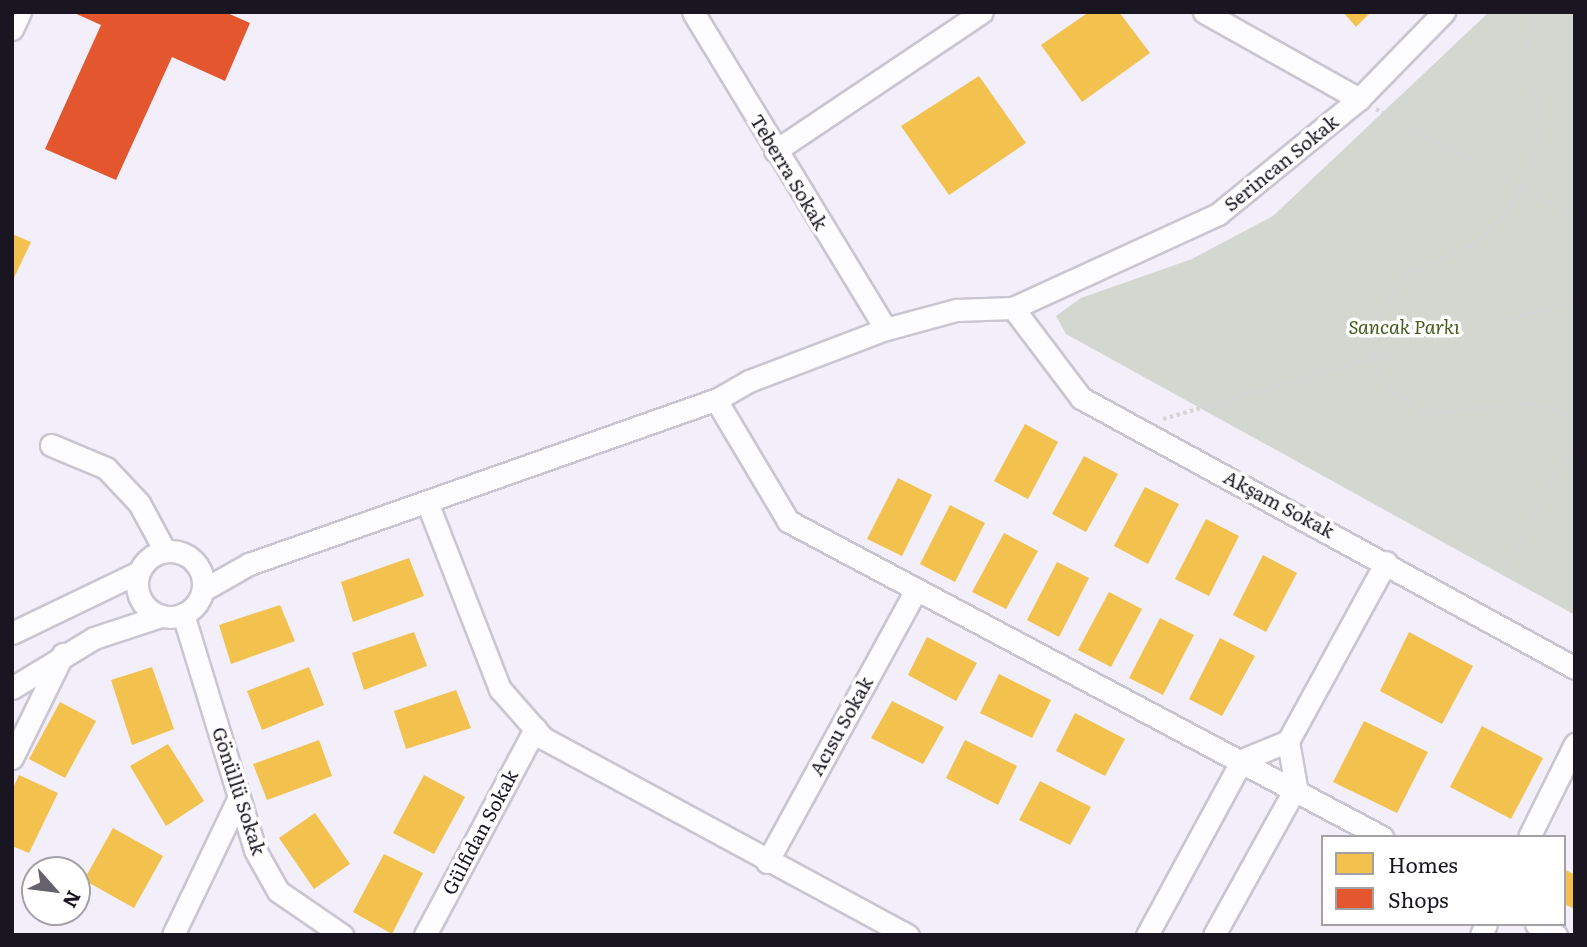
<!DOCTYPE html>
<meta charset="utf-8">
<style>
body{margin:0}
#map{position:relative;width:1587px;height:947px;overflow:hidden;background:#f2eefa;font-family:Literata,serif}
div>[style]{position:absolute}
.green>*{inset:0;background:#d3d7cf}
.homes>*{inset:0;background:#f2c14e}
.shops>*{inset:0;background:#e4572e}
.path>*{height:3.5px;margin-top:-1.75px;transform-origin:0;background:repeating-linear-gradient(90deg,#d5d4d7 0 3.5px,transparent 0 7px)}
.roads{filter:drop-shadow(2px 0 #c9c6d1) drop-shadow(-2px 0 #c9c6d1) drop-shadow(0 2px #c9c6d1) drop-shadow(0 -2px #c9c6d1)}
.minor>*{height:21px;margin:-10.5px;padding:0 10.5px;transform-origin:10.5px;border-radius:10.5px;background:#fdfcfe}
.minor>.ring{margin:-10.5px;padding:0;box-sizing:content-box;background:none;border:21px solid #fdfcfe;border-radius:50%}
span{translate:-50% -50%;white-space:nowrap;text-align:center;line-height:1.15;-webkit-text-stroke:7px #fff;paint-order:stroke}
.street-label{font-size:19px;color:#191521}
.park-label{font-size:19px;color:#445b1d;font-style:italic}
.frame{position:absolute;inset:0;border:14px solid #191521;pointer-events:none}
.legend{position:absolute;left:1321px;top:835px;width:245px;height:91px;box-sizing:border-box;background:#fff;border:2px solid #a3a1a6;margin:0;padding:9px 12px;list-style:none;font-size:21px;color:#191521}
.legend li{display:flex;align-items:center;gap:14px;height:35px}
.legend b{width:35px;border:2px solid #a3a1a6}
.north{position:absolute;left:21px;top:856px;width:70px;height:70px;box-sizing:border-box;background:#fff;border:2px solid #a3a1a6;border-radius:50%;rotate:118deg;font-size:19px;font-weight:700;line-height:28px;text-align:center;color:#191521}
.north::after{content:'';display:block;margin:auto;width:24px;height:32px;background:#65616d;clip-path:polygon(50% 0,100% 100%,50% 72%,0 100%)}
</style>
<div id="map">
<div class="green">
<i style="clip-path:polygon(1489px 12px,1575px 12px,1575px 615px,1066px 334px,1056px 316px,1081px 298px,1192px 259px,1273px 216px)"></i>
</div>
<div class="homes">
<i style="clip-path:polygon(1089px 12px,1119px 12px,1150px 53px,1082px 102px,1041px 45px)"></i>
<i style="clip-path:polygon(1343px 12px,1371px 12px,1356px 27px)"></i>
<i style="clip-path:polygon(979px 76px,1026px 143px,949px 195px,901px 126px)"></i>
<i style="clip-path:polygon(12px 234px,31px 242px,12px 282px)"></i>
<i style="clip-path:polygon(1025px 424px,1058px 442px,1028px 499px,994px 481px)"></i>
<i style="clip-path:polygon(1084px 456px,1118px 474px,1086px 532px,1052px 514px)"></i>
<i style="clip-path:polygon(898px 478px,932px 495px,902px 556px,867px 539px)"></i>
<i style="clip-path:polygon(1145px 487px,1179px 504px,1148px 564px,1114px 546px)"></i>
<i style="clip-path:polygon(950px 505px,985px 523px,955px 582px,920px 564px)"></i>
<i style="clip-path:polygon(1206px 519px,1239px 536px,1209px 596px,1175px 579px)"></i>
<i style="clip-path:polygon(1004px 533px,1038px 551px,1006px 609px,972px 592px)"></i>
<i style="clip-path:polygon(1263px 555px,1297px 573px,1266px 632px,1233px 615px)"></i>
<i style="clip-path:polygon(409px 558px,424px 596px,353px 622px,341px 582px)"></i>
<i style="clip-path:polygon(1057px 562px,1089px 578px,1059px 637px,1027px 620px)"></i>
<i style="clip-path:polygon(1109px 592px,1142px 609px,1111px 667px,1078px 650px)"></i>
<i style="clip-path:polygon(280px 605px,295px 641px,231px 664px,219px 625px)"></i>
<i style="clip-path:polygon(1160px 618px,1194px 635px,1163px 695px,1129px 678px)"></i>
<i style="clip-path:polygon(414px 632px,427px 666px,364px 690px,352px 653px)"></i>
<i style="clip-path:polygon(1409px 632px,1473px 666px,1442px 724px,1380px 691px)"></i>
<i style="clip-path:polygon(927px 637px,977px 663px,956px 701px,908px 675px)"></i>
<i style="clip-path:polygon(1220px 638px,1255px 656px,1222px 716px,1189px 699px)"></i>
<i style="clip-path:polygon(152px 667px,174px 729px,132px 745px,111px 680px)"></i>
<i style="clip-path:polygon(309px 667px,324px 705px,262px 730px,247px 691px)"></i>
<i style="clip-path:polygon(999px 674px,1051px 700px,1032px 738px,980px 713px)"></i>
<i style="clip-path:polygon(456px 690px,471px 728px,406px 749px,394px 711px)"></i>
<i style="clip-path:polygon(892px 701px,944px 727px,923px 764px,871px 738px)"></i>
<i style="clip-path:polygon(60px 702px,96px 721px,65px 778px,29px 759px)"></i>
<i style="clip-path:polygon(1075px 713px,1125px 739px,1105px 776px,1056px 751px)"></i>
<i style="clip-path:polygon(1364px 721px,1428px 752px,1397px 813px,1333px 782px)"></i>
<i style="clip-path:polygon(1482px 726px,1543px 758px,1511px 819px,1450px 787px)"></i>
<i style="clip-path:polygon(319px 740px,332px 776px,267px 800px,253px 764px)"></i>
<i style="clip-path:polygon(965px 740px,1017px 766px,998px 805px,946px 778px)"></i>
<i style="clip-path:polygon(168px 744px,204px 801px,166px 826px,130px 766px)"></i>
<i style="clip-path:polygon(19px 775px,58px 793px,29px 853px,12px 846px,12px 790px)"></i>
<i style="clip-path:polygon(424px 775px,465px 797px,434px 854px,393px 833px)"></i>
<i style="clip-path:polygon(1040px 781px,1091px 807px,1070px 845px,1019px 820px)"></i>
<i style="clip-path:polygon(315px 813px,350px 864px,314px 889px,279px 838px)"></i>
<i style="clip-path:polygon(113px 828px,163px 856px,134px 908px,84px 880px)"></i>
<i style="clip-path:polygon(384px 854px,423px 873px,392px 934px,353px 912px)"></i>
<i style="clip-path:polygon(1564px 869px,1575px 875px,1575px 909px,1564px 904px)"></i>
</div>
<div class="shops">
<i style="clip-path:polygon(72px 12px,225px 12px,250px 23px,225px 81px,172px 57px,116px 180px,45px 149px,101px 25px)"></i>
</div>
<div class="path">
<i style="left:1537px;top:12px;width:44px;rotate:105.9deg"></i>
<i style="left:1525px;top:54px;width:64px;rotate:76.4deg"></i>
<i style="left:1540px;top:116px;width:43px;rotate:96.6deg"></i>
<i style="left:1535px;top:159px;width:33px;rotate:113deg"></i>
<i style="left:1522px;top:189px;width:35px;rotate:123deg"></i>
<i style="left:1503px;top:218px;width:45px;rotate:137.7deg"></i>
<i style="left:1470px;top:248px;width:71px;rotate:156.7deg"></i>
<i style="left:1405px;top:276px;width:64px;rotate:121deg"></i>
<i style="left:1372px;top:331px;width:23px;rotate:90deg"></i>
<i style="left:1372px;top:354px;width:33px;rotate:67deg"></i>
<i style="left:1385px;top:384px;width:48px;rotate:38.3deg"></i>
<i style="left:1423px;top:414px;width:111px;rotate:-5.7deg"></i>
<i style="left:1533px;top:403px;width:45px;rotate:19.7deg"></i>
<i style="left:1376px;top:109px;width:226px;rotate:28.5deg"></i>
<i style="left:1507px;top:320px;width:71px;rotate:-15.6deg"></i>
<i style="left:1163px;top:419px;width:247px;rotate:-16.2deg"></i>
<i style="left:1502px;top:575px;width:153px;rotate:-61.6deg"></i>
</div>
<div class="roads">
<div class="minor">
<i style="left:693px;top:12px;width:371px;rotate:58.7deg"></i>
<i style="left:1204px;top:12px;width:178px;rotate:29.3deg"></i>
<i style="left:12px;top:29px;width:19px;rotate:-65deg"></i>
<i style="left:775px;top:151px;width:249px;rotate:-33.9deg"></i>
<i style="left:1013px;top:308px;width:113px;rotate:52.9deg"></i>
<i style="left:1081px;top:398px;width:563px;rotate:28.66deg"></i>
<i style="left:716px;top:400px;width:141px;rotate:59.2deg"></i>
<i style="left:788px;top:521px;width:673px;rotate:28.01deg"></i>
<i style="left:51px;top:445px;width:60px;rotate:22.7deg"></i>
<i style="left:106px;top:468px;width:48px;rotate:46.7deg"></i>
<i style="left:139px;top:503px;width:55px;rotate:61.6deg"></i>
<i style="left:427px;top:502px;width:201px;rotate:68.7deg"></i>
<i style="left:500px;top:689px;width:65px;rotate:48.7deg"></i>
<i style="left:543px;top:738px;width:415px;rotate:28.4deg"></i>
<i class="ring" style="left:137px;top:551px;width:45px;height:45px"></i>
<i style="left:203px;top:590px;width:53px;rotate:-29.5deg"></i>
<i style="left:249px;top:564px;width:495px;rotate:-19.4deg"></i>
<i style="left:716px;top:400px;width:38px;rotate:-30deg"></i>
<i style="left:749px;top:381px;width:147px;rotate:-20.8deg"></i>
<i style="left:886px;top:329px;width:73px;rotate:-15.2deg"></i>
<i style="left:956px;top:310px;width:57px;rotate:-2deg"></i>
<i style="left:1013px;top:308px;width:226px;rotate:-24.6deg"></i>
<i style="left:1218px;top:214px;width:182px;rotate:-39.2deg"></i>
<i style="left:1359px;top:99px;width:122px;rotate:-45.7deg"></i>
<i style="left:183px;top:614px;width:247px;rotate:73deg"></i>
<i style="left:255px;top:850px;width:47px;rotate:60.7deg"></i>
<i style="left:278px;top:891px;width:78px;rotate:34.5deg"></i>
<i style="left:12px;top:633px;width:141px;rotate:-25.7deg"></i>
<i style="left:12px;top:688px;width:96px;rotate:-31.4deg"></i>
<i style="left:94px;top:638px;width:71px;rotate:-18.2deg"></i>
<i style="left:12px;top:758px;width:116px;rotate:-63.9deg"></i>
<i style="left:1529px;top:837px;width:104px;rotate:-63.7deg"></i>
<i style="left:767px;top:862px;width:310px;rotate:-61.3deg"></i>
<i style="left:1536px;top:924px;width:23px;rotate:29deg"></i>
<i style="left:173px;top:935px;width:153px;rotate:-64.4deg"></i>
<i style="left:425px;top:935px;width:234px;rotate:-61.9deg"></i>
<i style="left:1147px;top:935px;width:199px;rotate:-61.5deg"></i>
<i style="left:1242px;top:760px;width:50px;rotate:-22.4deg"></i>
<i style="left:1214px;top:935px;width:169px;rotate:-61deg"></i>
<i style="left:1296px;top:787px;width:47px;rotate:-99.9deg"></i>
<i style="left:1288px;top:741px;width:204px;rotate:-61.3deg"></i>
<i style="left:1481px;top:935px;width:12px;rotate:-66deg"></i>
</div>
</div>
<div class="street-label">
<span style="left:1281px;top:163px;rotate:-39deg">Serincan Sokak</span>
<span style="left:789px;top:172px;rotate:59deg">Teberra Sokak</span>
<span style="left:1279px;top:504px;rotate:28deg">Akşam Sokak</span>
<span style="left:841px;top:726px;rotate:-61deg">Acısu Sokak</span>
<span style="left:239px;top:791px;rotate:72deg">Gönüllü Sokak</span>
<span style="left:480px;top:832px;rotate:-62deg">Gülfidan Sokak</span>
</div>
<div class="park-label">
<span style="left:1404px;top:327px">Sancak Parkı</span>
</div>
<div class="frame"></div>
<ul class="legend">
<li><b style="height:19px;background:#f2c14e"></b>Homes</li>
<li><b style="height:19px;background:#e4572e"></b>Shops</li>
</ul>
<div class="north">N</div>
</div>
